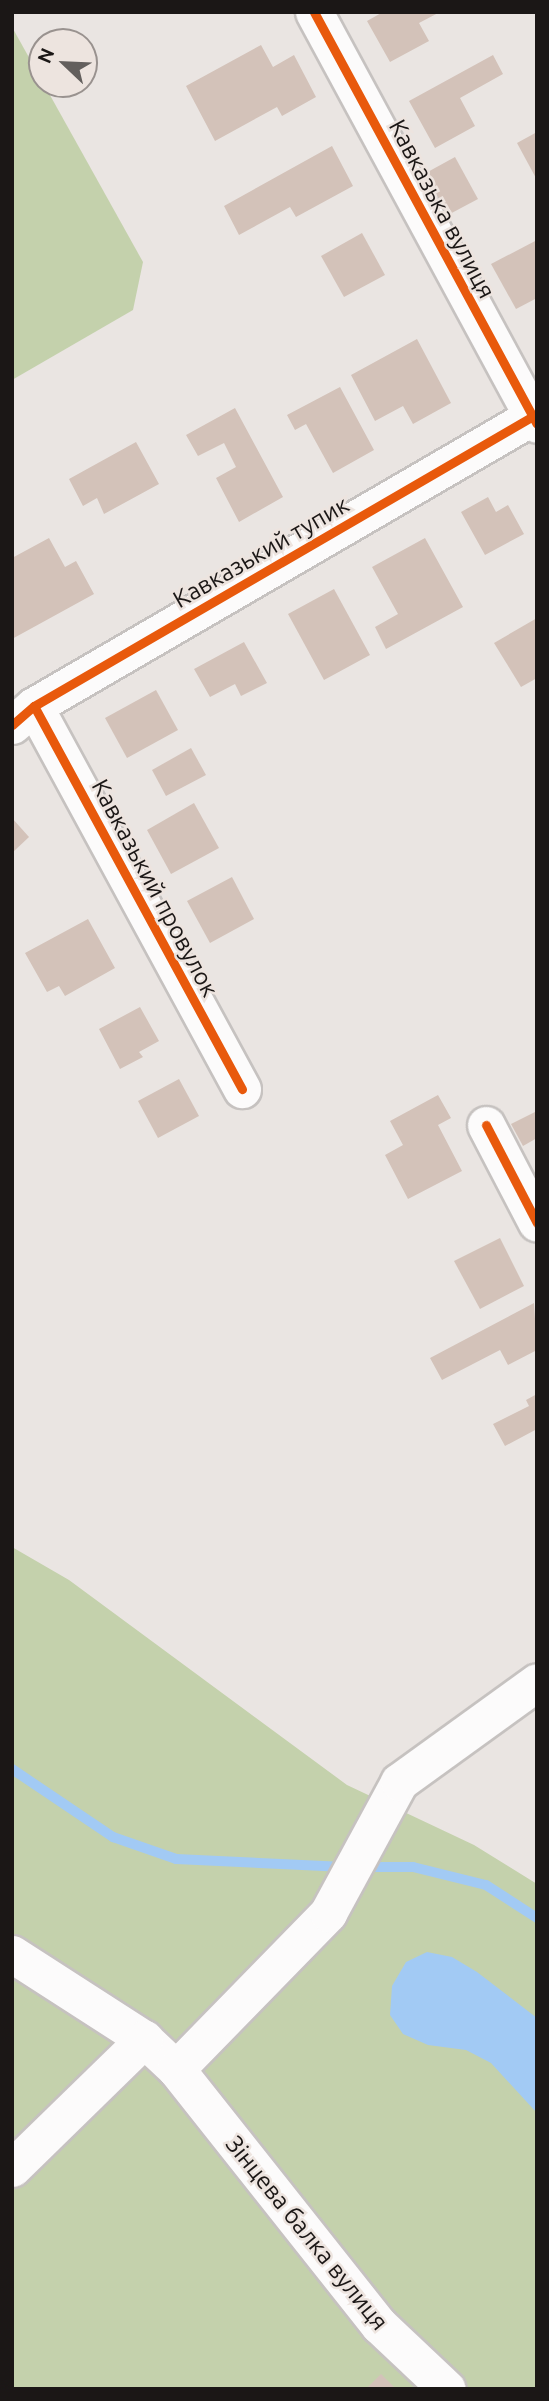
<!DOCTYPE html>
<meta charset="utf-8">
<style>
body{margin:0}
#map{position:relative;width:549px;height:2401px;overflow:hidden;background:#eae5e2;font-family:Ubuntu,sans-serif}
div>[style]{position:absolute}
.green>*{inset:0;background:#c4d1ac}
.water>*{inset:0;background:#a2caf4}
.stream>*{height:10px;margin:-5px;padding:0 5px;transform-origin:5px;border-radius:5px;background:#a2caf4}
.building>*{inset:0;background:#d3c2b9}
.roads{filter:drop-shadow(2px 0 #c6c2c0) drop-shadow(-2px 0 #c6c2c0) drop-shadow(0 2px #c6c2c0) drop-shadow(0 -2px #c6c2c0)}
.minor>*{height:37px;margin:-18.5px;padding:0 18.5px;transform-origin:18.5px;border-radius:18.5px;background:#fcfbfb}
.cycleway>*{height:9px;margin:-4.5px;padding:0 4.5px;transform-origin:4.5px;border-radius:4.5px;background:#e8590c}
span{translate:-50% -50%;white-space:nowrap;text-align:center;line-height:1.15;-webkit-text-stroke:5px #ede4df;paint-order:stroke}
.street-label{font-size:24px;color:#1b1716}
.frame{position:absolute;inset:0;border:14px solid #1b1716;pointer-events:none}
.north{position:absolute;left:28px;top:28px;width:70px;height:70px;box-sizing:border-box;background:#ede4df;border:2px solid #99928f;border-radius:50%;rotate:293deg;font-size:19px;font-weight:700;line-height:28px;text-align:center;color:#1b1716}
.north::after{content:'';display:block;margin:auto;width:24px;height:32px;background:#635f5d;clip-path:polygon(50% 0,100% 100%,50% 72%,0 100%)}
</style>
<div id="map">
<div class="green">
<i style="clip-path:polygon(12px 27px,143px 262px,133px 310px,12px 380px)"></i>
<i style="clip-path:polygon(12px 1547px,69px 1580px,347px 1785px,474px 1845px,537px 1884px,537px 2389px,12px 2389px)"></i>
</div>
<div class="water">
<i style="clip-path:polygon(427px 1952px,452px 1957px,477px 1972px,537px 2018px,537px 2113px,491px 2063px,466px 2050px,428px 2045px,403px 2034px,390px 2015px,392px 1986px,406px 1962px)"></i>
</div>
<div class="stream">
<i style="left:12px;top:1769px;width:122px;rotate:34deg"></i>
<i style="left:113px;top:1837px;width:67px;rotate:19.2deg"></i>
<i style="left:176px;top:1859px;width:169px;rotate:2.7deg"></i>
<i style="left:361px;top:1867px;width:52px"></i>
<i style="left:413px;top:1867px;width:75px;rotate:13.9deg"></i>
<i style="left:486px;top:1885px;width:61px;rotate:32.9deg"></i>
</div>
<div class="building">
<i style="clip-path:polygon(383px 12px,440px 12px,419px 23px,429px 41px,390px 62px,367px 21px)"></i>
<i style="clip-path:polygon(261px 45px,273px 67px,294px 55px,316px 97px,282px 116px,277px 107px,215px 141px,186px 86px)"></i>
<i style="clip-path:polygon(493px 55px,503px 74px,460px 98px,475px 126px,435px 148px,409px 101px)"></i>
<i style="clip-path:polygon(537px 132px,537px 180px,517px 143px)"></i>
<i style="clip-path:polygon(332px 146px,353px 186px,296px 217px,290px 207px,239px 235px,224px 206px)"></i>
<i style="clip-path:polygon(455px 157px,478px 199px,446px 216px,424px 174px)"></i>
<i style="clip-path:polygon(362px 233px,385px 275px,344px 297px,321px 256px)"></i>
<i style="clip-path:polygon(537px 240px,537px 298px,516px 309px,491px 264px)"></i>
<i style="clip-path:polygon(417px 339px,451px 403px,413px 424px,403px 406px,375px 421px,351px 375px)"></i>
<i style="clip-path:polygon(340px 387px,374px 450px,333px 473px,306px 424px,295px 430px,287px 415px)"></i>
<i style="clip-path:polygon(235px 408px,283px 497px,239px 522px,216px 478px,236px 467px,224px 443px,198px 456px,186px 435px)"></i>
<i style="clip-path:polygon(136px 442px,159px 484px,104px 514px,97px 498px,83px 506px,69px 479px)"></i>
<i style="clip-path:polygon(488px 497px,496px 512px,508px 505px,524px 534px,485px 555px,461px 512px)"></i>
<i style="clip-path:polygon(49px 538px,65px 567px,76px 561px,94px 594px,12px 639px,12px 558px)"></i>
<i style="clip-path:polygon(425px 538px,463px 607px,386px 649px,375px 627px,398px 614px,372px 567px)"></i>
<i style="clip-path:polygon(334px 589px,370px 655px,324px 680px,288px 614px)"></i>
<i style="clip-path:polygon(537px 618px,537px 678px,521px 687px,494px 643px)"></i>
<i style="clip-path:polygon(244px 642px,267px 683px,241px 696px,235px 684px,210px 697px,194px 669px)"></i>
<i style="clip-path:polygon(156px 690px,178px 730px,127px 758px,105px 718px)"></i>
<i style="clip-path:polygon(191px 748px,206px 775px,166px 796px,152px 770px)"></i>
<i style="clip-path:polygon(194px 803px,219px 848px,171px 874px,147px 830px)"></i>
<i style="clip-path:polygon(12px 818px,29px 837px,12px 853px)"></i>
<i style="clip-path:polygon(232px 877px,254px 919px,210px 943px,187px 901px)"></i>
<i style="clip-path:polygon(88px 919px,115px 968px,65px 996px,59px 986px,47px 992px,25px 953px)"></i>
<i style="clip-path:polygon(140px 1007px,159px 1041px,139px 1052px,143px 1057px,120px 1069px,99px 1029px)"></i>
<i style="clip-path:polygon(179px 1079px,199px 1116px,158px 1138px,138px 1101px)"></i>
<i style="clip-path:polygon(438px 1095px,451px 1118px,438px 1125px,462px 1171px,408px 1199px,385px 1155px,403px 1145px,390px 1121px)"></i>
<i style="clip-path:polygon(537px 1111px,537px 1138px,523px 1146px,511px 1124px)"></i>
<i style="clip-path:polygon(500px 1238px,524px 1286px,480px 1309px,454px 1261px)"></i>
<i style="clip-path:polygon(534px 1303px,537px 1350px,508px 1365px,500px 1350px,442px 1380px,430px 1358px)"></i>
<i style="clip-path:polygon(537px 1394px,537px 1429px,505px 1446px,493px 1424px,529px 1406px,526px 1400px)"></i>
<i style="clip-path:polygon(381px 2374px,396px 2389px,366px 2389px)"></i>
</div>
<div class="roads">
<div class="minor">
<i style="left:314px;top:12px;width:468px;rotate:61.6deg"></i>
<i style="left:34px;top:706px;width:436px;rotate:61.5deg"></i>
<i style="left:12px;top:725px;width:29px;rotate:-41deg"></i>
<i style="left:34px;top:706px;width:577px;rotate:-30.16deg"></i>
<i style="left:486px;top:1125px;width:110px;rotate:62.5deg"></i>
<i style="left:12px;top:1954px;width:157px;rotate:32.8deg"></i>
<i style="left:144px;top:2039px;width:44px;rotate:43.2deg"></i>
<i style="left:176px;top:2069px;width:327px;rotate:51.6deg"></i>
<i style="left:379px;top:2325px;width:93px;rotate:43.3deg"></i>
<i style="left:176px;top:2069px;width:218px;rotate:-45.7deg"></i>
<i style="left:328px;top:1913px;width:149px;rotate:-61.5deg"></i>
<i style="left:399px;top:1782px;width:170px;rotate:-35.9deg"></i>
<i style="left:12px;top:2168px;width:185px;rotate:-44.3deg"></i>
</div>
</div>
<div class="cycleway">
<i style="left:314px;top:12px;width:468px;rotate:61.6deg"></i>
<i style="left:34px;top:706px;width:436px;rotate:61.5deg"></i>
<i style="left:12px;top:725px;width:29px;rotate:-41deg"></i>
<i style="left:34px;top:706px;width:577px;rotate:-30.16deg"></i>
<i style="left:486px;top:1125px;width:110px;rotate:62.5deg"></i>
</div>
<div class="street-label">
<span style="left:442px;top:209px;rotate:62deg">Кавказька вулиця</span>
<span style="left:261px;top:552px;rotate:-30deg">Кавказький тупик</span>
<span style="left:155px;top:888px;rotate:62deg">Кавказький провулок</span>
<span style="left:307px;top:2233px;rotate:51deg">Зінцева балка вулиця</span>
</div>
<div class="frame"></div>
<div class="north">N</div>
</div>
